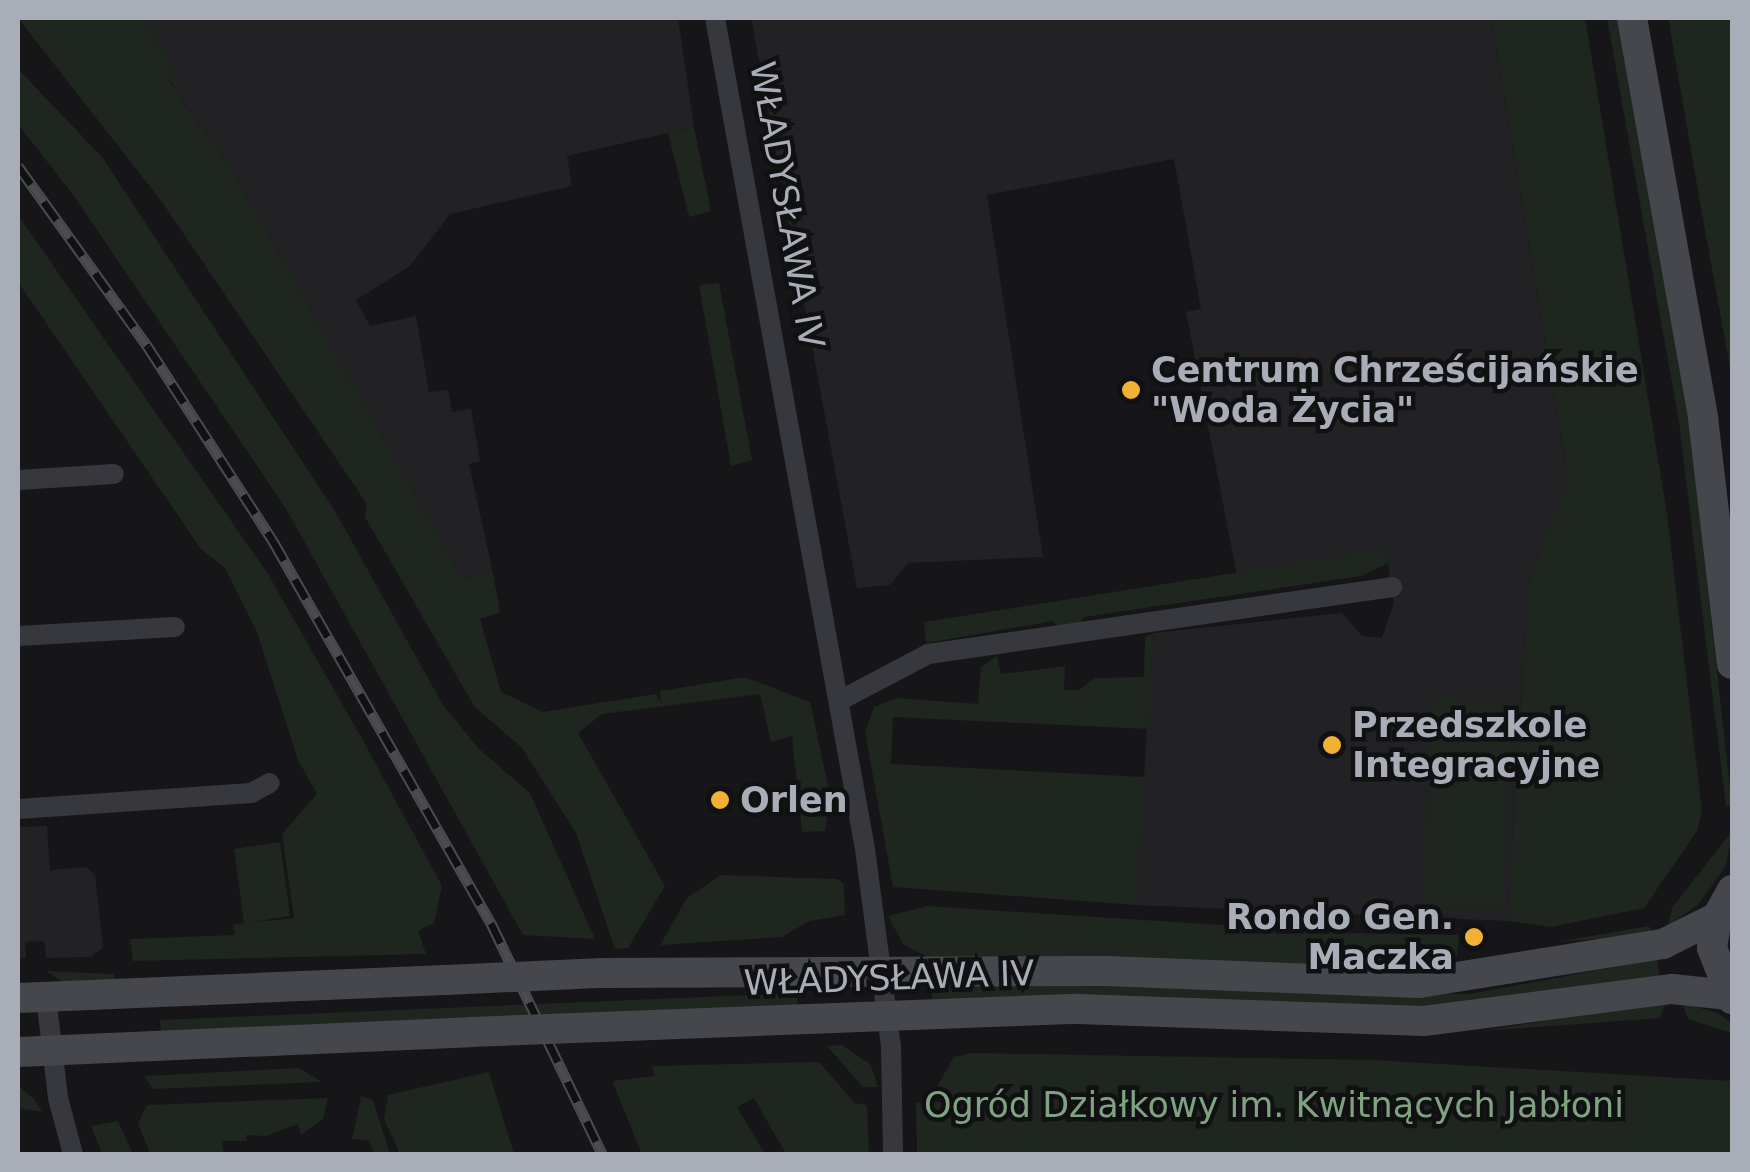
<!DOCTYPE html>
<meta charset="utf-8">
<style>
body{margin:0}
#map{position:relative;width:1750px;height:1172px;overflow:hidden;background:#161618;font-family:"DejaVu Sans",sans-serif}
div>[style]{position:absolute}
.built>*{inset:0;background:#222225}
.green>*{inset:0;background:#1e261f}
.street>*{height:20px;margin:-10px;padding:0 10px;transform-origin:10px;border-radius:10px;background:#37383d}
.secondary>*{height:30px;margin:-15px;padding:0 15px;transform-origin:15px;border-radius:15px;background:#45474d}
.rail>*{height:11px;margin-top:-5.5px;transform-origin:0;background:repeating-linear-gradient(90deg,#111113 0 22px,#4a4c52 0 44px);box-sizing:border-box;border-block:2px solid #4a4c52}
.secondary-bridge>*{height:30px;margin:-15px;padding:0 15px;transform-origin:15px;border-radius:15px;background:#45474d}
.dots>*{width:28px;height:28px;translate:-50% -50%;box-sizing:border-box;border:5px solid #111113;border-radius:50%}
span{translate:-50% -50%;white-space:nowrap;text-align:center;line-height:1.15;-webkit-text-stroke:9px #111113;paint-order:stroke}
.street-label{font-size:35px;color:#a8adb8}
.poi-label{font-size:35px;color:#a8adb8;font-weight:700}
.left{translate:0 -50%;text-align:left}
.right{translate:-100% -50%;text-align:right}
.park-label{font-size:35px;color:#7fa381}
.frame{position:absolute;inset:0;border:20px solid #a8adb8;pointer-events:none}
</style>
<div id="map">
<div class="built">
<i style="clip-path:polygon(142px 18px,678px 18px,694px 127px,567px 156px,572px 186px,450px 214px,410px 266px,356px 300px,370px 326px,416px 316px,429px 392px,448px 390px,452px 412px,471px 409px,480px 461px,469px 464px,493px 573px,462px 578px,234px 174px,168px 78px,177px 72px)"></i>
<i style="clip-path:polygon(751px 18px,1491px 18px,1568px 479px,1528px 584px,1507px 921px,1136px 905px,1153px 633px,1342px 613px,1362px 636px,1382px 638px,1394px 603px,1386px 549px,1237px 576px,1186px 312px,1201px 309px,1174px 159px,987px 195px,1043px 557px,908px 563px,890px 585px,857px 588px)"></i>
<i style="clip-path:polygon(47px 826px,50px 870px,86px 867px,95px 875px,103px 947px,91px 957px,46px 958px,44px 941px,25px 942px,26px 958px,18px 958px,18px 827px)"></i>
</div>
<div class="green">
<i style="clip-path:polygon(18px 18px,142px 18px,177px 72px,168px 79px,234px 174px,462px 578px,493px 573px,500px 612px,480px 619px,501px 692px,543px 712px,656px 694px,661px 703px,660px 691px,744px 677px,810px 702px,830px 795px,825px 831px,802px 832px,792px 736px,771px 742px,760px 694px,602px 714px,578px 733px,665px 886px,628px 948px,615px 949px,576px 833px,522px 748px,474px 706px,365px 517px,367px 504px,162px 202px)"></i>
<i style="clip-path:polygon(1491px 18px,1585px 18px,1667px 513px,1702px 811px,1697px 831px,1644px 908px,1551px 927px,1507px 921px,1528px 584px,1568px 478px)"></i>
<i style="clip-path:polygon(1607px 18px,1619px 18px,1689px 420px,1732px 805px,1726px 806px,1679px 422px)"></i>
<i style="clip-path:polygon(1668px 18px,1732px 18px,1732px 379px,1701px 208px)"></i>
<i style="clip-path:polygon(18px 69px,102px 157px,336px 513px,443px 705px,478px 748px,530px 793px,595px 939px,523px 935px,285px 507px,74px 196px,18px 124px)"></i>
<i style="clip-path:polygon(694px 127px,711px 211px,689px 217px,668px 133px)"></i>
<i style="clip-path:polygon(18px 215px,268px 574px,360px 735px,442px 886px,434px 923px,418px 931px,426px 954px,133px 961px,130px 939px,235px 935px,233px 925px,244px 923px,234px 849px,280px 842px,290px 916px,247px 923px,294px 918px,282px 834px,317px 794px,298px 760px,257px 632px,225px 568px,201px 549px,18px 282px)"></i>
<i style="clip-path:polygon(719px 283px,752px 460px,731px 466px,699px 285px)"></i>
<i style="clip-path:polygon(1386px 549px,1389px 563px,1361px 576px,1084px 617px,1080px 624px,1058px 628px,1053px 621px,926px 643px,924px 622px)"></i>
<i style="clip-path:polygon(1153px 633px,1148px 729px,893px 717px,891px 764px,1145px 777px,1136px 905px,893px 887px,865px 732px,874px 707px,896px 698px,978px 704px,981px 667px,997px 656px,1001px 674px,1065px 666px,1064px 690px,1079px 690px,1095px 678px,1144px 677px,1145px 637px)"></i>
<i style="clip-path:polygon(1433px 698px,1511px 701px,1503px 909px,1423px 906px)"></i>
<i style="clip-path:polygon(1732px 831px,1726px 866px,1698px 905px,1668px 926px,1672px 908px)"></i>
<i style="clip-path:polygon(721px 875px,837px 879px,844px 884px,845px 915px,809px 921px,782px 937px,660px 945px,687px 898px)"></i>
<i style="clip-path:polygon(927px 906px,1345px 933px,1459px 935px,1457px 956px,1403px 970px,931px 959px,903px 944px,888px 916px)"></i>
<i style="clip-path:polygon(1648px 926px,1652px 930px,1628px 937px,1557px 942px)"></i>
<i style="clip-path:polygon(1657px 959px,1660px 977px,1432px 1007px,1054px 996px,932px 999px,932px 988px,1053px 984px,1470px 994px)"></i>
<i style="clip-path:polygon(46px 971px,113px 974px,116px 981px,64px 983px)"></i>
<i style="clip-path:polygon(797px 993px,798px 1005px,161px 1032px,160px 1020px)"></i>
<i style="clip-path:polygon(1666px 1003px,1660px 1018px,1482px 1031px,1612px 1010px)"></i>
<i style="clip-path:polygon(1682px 1003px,1718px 1013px,1732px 1024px,1732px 1033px,1688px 1019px)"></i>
<i style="clip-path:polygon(842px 1045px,871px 1065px,878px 1087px,863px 1087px,827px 1046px)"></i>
<i style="clip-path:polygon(973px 1053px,1372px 1060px,1732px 1081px,1732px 1154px,917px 1154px,916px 1103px,942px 1102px,947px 1093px,937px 1086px,954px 1057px)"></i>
<i style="clip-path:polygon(819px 1062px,855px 1103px,867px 1105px,869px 1154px,786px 1154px,754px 1098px,737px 1107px,765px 1154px,642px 1154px,612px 1081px,654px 1076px,652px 1066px)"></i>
<i style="clip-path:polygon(299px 1068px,322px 1082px,153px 1089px,144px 1076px)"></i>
<i style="clip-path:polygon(489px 1072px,514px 1154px,400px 1154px,384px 1119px,388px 1095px)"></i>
<i style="clip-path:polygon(18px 1085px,34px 1099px,42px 1112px,18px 1108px)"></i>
<i style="clip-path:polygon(361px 1096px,373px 1100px,390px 1154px,375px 1154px,368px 1140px,352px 1139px)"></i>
<i style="clip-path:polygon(328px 1098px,323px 1119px,301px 1135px,298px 1124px,266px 1136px,246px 1135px,247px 1141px,222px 1141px,224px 1153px,218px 1154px,150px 1154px,138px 1123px,147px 1105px)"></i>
<i style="clip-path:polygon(118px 1121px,133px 1154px,102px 1154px,91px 1126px)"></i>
</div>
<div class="street">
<i style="left:715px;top:18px;width:844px;rotate:79.77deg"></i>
<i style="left:865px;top:849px;width:200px;rotate:82.5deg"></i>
<i style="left:891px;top:1047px;width:107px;rotate:88.9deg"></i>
<i style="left:18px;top:480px;width:96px;rotate:-3.6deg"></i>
<i style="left:18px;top:636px;width:157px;rotate:-3.3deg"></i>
<i style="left:839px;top:701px;width:101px;rotate:-27.8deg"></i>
<i style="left:928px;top:654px;width:469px;rotate:-8.2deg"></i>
<i style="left:18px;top:809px;width:234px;rotate:-3.9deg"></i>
<i style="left:251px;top:793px;width:21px;rotate:-28deg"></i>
<i style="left:46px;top:997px;width:102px;rotate:83.2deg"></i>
<i style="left:58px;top:1098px;width:58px;rotate:75deg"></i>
</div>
<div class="secondary">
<i style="left:1632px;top:18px;width:406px;rotate:79.9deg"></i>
<i style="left:1703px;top:418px;width:248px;rotate:83.3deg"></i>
<i style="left:1732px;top:890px;width:31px;rotate:119deg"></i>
<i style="left:1717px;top:917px;width:31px;rotate:99deg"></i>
<i style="left:1712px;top:948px;width:55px;rotate:68.6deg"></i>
<i style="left:603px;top:973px;width:503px;rotate:-0.23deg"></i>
<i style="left:1106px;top:971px;width:313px;rotate:2.2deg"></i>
<i style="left:1419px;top:983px;width:247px;rotate:-9.1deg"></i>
<i style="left:1663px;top:944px;width:60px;rotate:-26.6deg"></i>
<i style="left:18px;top:998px;width:428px;rotate:-2.4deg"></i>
<i style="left:627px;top:1026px;width:451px;rotate:-2.2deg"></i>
<i style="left:1078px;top:1009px;width:346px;rotate:2deg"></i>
<i style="left:1424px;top:1021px;width:250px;rotate:-7.4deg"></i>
<i style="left:1672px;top:989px;width:57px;rotate:6deg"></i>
<i style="left:18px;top:1052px;width:452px;rotate:-2.5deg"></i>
</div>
<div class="rail">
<i style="left:18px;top:166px;width:223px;rotate:54.3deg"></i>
<i style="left:148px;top:347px;width:231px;rotate:57.2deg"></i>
<i style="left:273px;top:541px;width:440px;rotate:60.3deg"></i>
<i style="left:491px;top:923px;width:256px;rotate:64.3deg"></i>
</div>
<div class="secondary-bridge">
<i style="left:446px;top:980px;width:157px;rotate:-2.6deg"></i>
<i style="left:470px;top:1032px;width:157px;rotate:-2.2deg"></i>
</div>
<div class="dots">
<i style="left:1131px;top:390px;background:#f2b134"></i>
<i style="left:1332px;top:745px;background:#f2b134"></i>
<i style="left:720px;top:800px;background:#f2b134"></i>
<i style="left:1474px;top:937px;background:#f2b134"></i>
</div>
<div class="street-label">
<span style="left:787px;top:205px;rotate:80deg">WŁADYSŁAWA IV</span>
<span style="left:889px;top:978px;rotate:-2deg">WŁADYSŁAWA IV</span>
</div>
<div class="poi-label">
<span class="left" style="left:1151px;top:390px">Centrum Chrześcijańskie<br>"Woda Życia"</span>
<span class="left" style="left:1352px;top:745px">Przedszkole<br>Integracyjne</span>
<span class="left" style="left:740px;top:800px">Orlen</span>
<span class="right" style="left:1454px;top:937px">Rondo Gen.<br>Maczka</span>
</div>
<div class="park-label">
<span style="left:1274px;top:1105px">Ogród Działkowy im. Kwitnących Jabłoni</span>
</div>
<div class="frame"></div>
</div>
